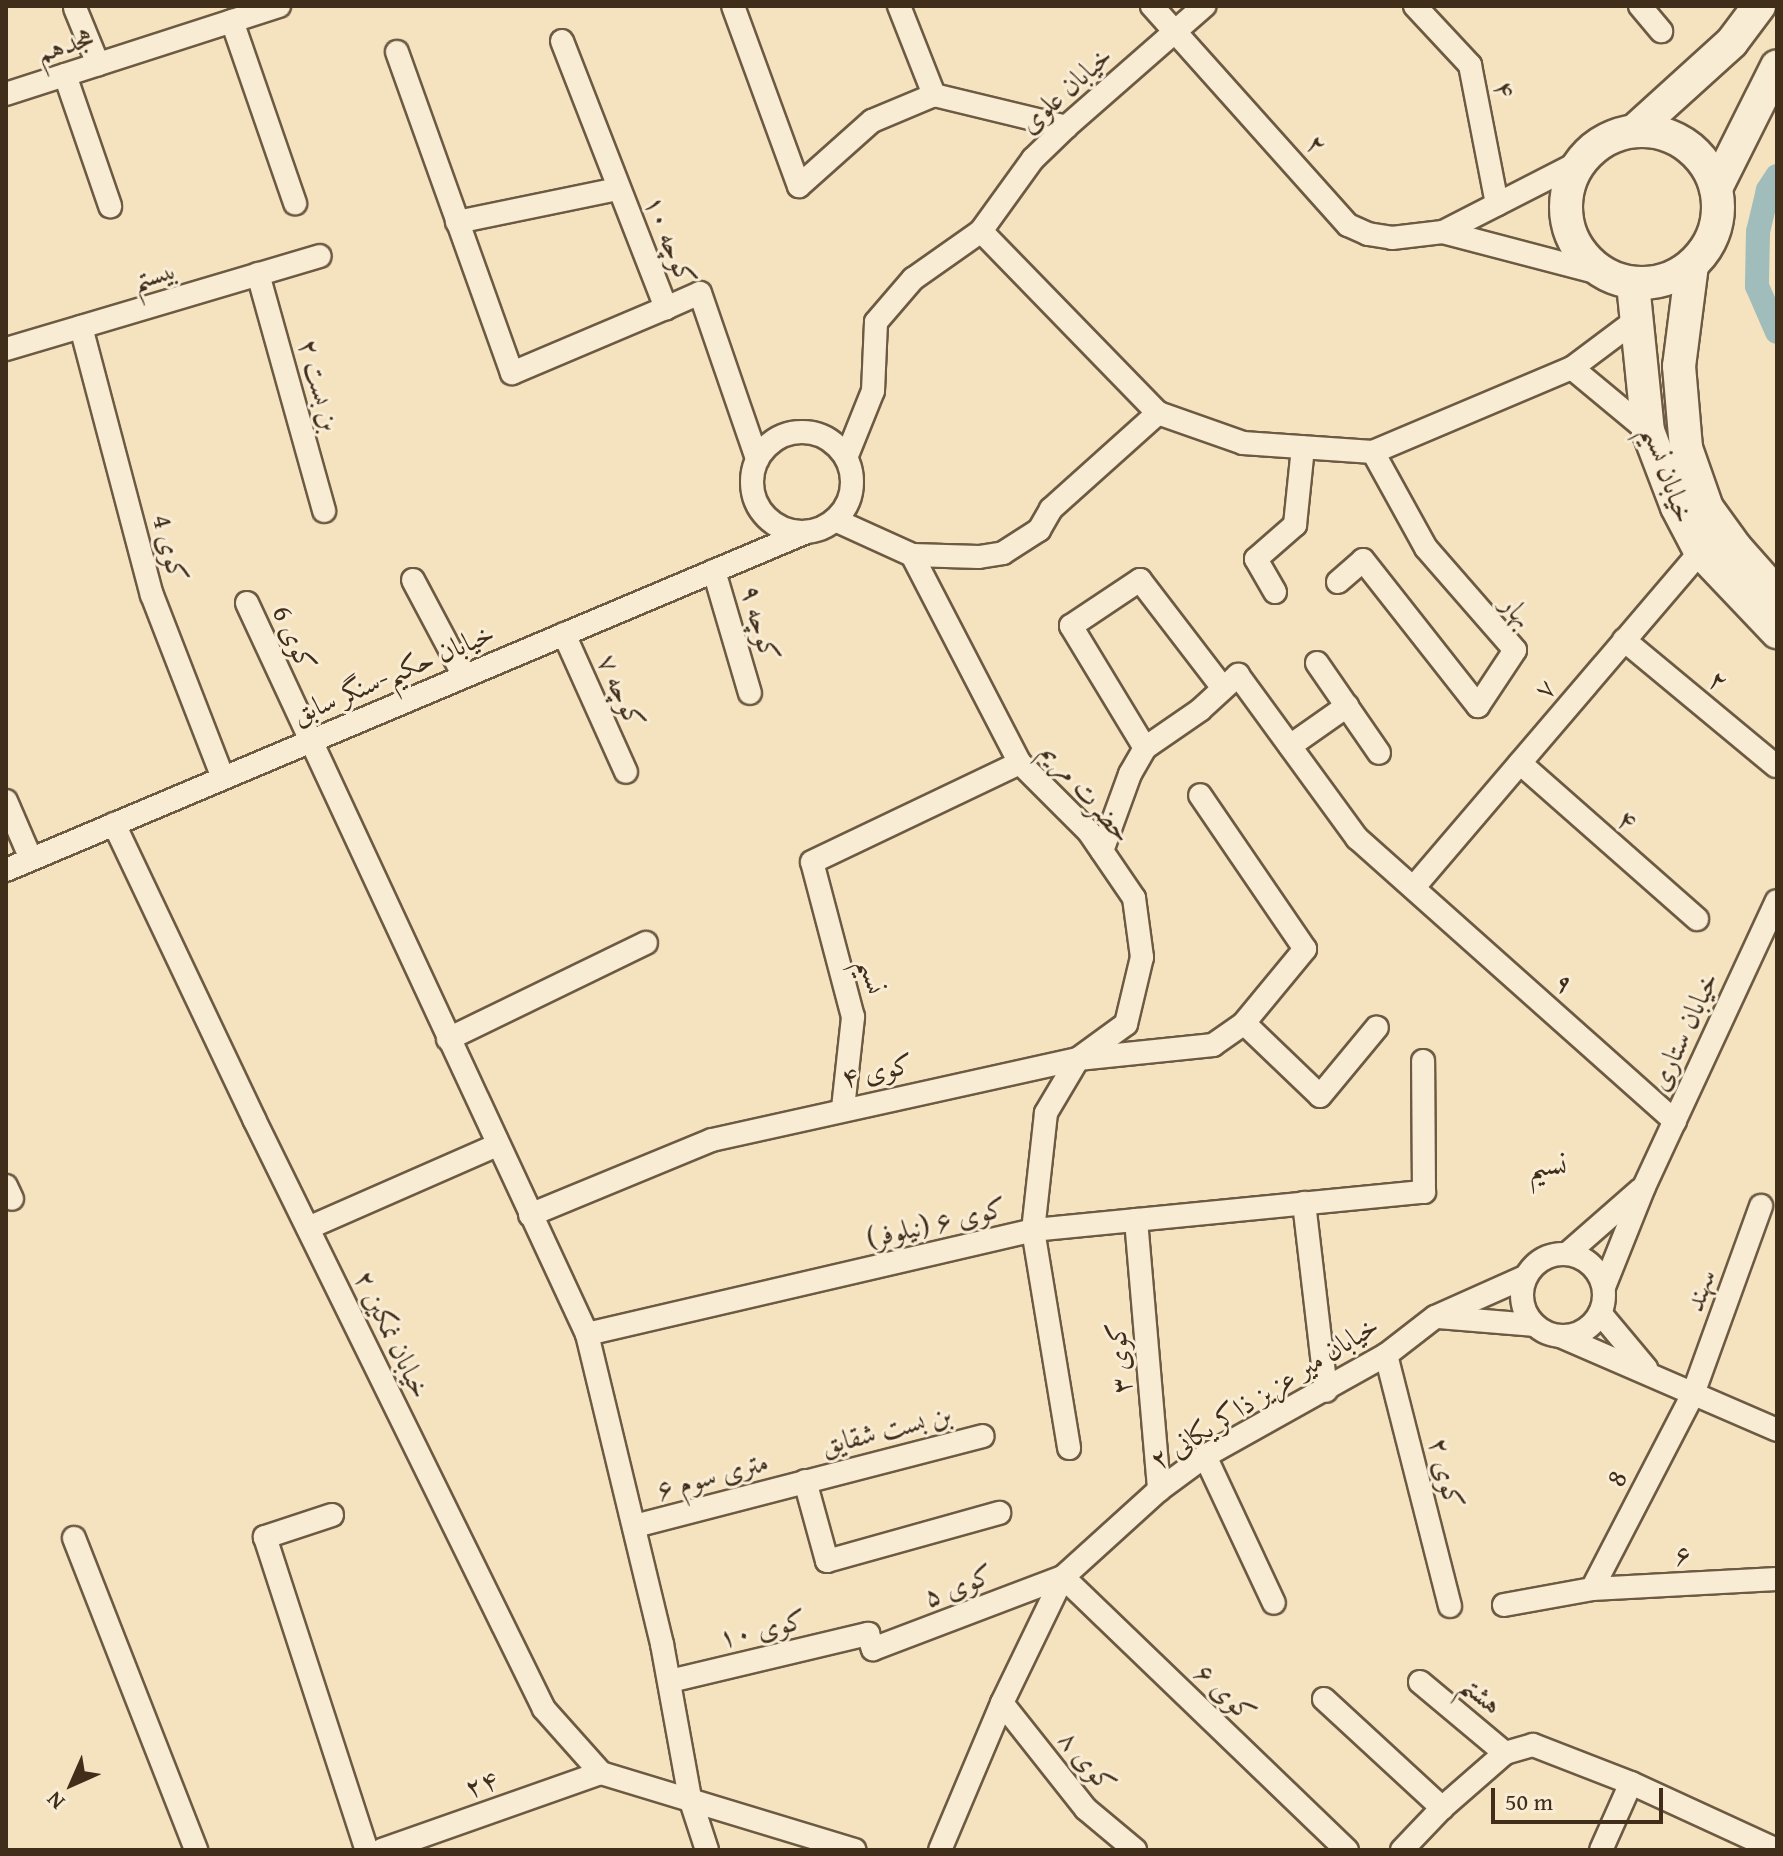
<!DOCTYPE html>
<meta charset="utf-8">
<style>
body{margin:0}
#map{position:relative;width:1783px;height:1856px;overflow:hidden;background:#f5e2bf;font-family:"Gentium Book Plus",Amiri,serif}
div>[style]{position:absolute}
.canal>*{height:24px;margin:-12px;padding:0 12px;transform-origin:12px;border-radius:12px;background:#a0bcbb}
.roads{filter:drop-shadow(2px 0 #6d5a43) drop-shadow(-2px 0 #6d5a43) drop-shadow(0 2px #6d5a43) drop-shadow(0 -2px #6d5a43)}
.street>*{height:22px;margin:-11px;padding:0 11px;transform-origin:11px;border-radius:11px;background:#f8ecd5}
.street>.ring{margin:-11px;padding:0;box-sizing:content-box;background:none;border:22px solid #f8ecd5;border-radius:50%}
.secondary>*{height:32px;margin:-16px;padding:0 16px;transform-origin:16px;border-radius:16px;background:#f8ecd5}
.secondary>.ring{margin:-16px;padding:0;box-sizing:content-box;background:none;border:32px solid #f8ecd5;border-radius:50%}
span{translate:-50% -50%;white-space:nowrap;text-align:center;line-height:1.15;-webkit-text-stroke:6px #f8ecd5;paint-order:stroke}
.street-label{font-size:28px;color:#402d1a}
.neighbourhood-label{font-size:30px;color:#402d1a}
.frame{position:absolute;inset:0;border:8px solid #402d1a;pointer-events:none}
.north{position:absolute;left:32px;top:1744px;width:80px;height:80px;-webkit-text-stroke:6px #f8ecd5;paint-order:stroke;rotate:225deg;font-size:22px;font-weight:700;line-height:32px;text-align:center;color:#402d1a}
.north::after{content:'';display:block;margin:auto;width:28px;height:36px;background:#402d1a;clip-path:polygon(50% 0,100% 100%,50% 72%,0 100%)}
.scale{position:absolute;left:1491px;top:1788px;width:172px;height:36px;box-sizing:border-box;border:4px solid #402d1a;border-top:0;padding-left:10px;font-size:24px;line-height:28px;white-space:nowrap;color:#402d1a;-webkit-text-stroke:6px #f8ecd5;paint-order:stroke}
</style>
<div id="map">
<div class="canal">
<i style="left:1777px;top:176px;width:17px;rotate:123deg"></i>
<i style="left:1768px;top:190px;width:43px;rotate:103.4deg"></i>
<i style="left:1758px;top:232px;width:54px;rotate:91.1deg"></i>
<i style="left:1757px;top:286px;width:50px;rotate:66.5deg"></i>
</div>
<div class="roads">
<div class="street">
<i style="left:733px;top:6px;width:192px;rotate:69.9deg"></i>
<i style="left:799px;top:186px;width:98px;rotate:-41.7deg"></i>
<i style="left:872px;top:121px;width:67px;rotate:-22.8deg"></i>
<i style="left:934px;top:95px;width:136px;rotate:13.6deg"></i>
<i style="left:899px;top:6px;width:96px;rotate:68.5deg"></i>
<i style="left:1152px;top:6px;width:294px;rotate:48.2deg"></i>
<i style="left:1348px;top:225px;width:22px;rotate:24deg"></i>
<i style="left:1368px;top:234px;width:24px;rotate:9deg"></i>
<i style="left:1392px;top:238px;width:51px;rotate:-6.7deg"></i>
<i style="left:1443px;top:232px;width:165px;rotate:14.7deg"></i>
<i style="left:1415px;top:6px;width:81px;rotate:47deg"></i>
<i style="left:1470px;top:65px;width:142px;rotate:79deg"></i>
<i style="left:1640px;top:6px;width:33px;rotate:50deg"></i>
<i style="left:75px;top:8px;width:61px;rotate:67.7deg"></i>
<i style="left:232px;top:21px;width:193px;rotate:70.9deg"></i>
<i style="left:562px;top:41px;width:287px;rotate:68.7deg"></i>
<i style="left:666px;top:308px;width:37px;rotate:-24deg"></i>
<i style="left:700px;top:293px;width:176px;rotate:71deg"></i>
<i style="left:397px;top:52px;width:341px;rotate:70.3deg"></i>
<i style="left:512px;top:373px;width:167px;rotate:-22.9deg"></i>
<i style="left:65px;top:75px;width:139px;rotate:71deg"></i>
<i style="left:6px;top:94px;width:287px;rotate:-17.9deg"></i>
<i style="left:457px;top:222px;width:164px;rotate:-11.6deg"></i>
<i style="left:981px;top:231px;width:254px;rotate:45.8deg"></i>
<i style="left:1158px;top:413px;width:90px;rotate:19.4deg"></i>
<i style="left:1243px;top:443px;width:130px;rotate:4deg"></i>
<i style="left:1373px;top:452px;width:216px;rotate:-22.9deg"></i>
<i style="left:1572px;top:368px;width:80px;rotate:-36.9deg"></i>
<i style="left:1443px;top:232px;width:154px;rotate:-27.1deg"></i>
<i style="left:258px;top:274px;width:246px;rotate:74.4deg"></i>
<i style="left:81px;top:327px;width:277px;rotate:75.2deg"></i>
<i style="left:152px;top:595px;width:196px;rotate:68.8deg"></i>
<i style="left:6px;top:349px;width:327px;rotate:-16.5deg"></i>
<i style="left:1572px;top:368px;width:99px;rotate:39.7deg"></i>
<i class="ring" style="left:752px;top:432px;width:78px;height:78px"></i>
<i style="left:846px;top:458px;width:72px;rotate:-68.1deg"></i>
<i style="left:873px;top:391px;width:69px;rotate:-87.5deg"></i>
<i style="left:876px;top:322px;width:57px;rotate:-49.3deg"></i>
<i style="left:913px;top:279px;width:83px;rotate:-35.2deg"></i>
<i style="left:981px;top:231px;width:89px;rotate:-54.2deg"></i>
<i style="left:1033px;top:159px;width:46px;rotate:-44.1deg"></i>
<i style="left:1066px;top:127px;width:184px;rotate:-41.2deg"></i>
<i style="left:835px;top:520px;width:85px;rotate:24.4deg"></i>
<i style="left:912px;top:555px;width:67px;rotate:1.7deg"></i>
<i style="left:979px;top:557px;width:24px;rotate:-9deg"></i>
<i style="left:1003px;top:553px;width:43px;rotate:-32.6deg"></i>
<i style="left:1039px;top:530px;width:24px;rotate:-60deg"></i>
<i style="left:1051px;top:509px;width:144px;rotate:-41.9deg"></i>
<i style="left:912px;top:555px;width:234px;rotate:62.6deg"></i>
<i style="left:1020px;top:763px;width:98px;rotate:45deg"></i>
<i style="left:1089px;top:832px;width:80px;rotate:55.7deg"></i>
<i style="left:1134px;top:898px;width:60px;rotate:82.3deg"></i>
<i style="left:1142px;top:957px;width:69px;rotate:103.4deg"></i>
<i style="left:1126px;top:1024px;width:59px;rotate:143.9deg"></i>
<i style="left:1078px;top:1059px;width:63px;rotate:120.7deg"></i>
<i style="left:1046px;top:1113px;width:118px;rotate:96.3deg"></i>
<i style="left:1033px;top:1230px;width:221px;rotate:80.6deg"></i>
<i style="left:714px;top:571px;width:127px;rotate:73.6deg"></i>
<i style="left:413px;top:580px;width:109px;rotate:62deg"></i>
<i style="left:1338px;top:582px;width:33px;rotate:-41deg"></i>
<i style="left:1363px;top:560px;width:186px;rotate:51.8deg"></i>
<i style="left:1478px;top:706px;width:67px;rotate:-56.5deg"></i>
<i style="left:1515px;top:650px;width:135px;rotate:-131.1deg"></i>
<i style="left:1426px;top:548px;width:110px;rotate:-118.9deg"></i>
<i style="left:1275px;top:592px;width:38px;rotate:-120deg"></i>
<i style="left:1256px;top:559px;width:52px;rotate:-41.1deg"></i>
<i style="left:1295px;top:525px;width:78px;rotate:-84.1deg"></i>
<i style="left:247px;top:603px;width:806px;rotate:65.06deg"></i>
<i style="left:587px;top:1334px;width:319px;rotate:76.4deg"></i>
<i style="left:662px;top:1644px;width:157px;rotate:79.7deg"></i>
<i style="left:690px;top:1798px;width:55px;rotate:71.9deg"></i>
<i style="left:564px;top:634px;width:151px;rotate:65.8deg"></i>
<i style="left:1624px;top:640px;width:197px;rotate:39.7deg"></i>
<i style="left:1317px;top:663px;width:109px;rotate:55.4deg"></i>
<i style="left:1290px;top:746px;width:70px;rotate:-35.1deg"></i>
<i style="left:1145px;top:748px;width:143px;rotate:-121.2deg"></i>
<i style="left:1071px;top:626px;width:83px;rotate:-33.7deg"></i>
<i style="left:1140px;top:580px;width:135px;rotate:52.5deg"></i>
<i style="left:1520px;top:763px;width:236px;rotate:41.4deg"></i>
<i style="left:6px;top:801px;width:63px;rotate:66.7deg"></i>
<i style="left:114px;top:824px;width:327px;rotate:64.6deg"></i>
<i style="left:254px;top:1119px;width:657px;rotate:63.82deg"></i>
<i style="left:544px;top:1709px;width:86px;rotate:48.3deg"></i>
<i style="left:601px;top:1773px;width:265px;rotate:16.9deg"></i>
<i style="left:1102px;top:851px;width:82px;rotate:-70deg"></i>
<i style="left:1130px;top:774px;width:30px;rotate:-60deg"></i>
<i style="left:1145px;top:748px;width:67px;rotate:-34.6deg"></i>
<i style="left:1200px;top:710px;width:52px;rotate:-42.6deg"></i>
<i style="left:1238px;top:675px;width:202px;rotate:53.9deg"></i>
<i style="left:1357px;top:838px;width:426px;rotate:41.7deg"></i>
<i style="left:6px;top:870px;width:866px;rotate:-22.89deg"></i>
<i style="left:1414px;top:887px;width:455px;rotate:-49.5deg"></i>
<i style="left:1244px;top:1023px;width:105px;rotate:43.8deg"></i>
<i style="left:1320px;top:1096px;width:89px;rotate:-50.4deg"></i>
<i style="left:448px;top:1039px;width:220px;rotate:-25.9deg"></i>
<i style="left:843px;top:1108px;width:92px;rotate:-83.7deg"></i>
<i style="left:853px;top:1017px;width:160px;rotate:-104.8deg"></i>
<i style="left:812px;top:862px;width:230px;rotate:-25.5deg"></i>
<i style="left:6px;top:1186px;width:14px;rotate:65deg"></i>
<i style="left:1304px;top:1203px;width:189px;rotate:83.3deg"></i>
<i style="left:530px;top:1215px;width:197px;rotate:-22.4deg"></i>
<i style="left:712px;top:1140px;width:375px;rotate:-12.5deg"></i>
<i style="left:1078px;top:1059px;width:136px;rotate:-5.9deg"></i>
<i style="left:1213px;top:1045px;width:38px;rotate:-35deg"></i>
<i style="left:1244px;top:1023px;width:96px;rotate:-50.5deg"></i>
<i style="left:1305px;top:949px;width:186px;rotate:-124.3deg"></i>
<i style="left:1136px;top:1220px;width:271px;rotate:85.1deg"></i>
<i style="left:308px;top:1228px;width:206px;rotate:-23.7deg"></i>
<i style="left:1568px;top:1253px;width:96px;rotate:-41.2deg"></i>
<i class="ring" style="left:1522px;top:1254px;width:60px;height:60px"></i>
<i style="left:1604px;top:1287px;width:108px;rotate:-68.2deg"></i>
<i style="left:1644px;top:1187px;width:315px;rotate:-65.1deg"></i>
<i style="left:1600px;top:1313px;width:72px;rotate:50.1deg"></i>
<i style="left:1437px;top:1317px;width:97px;rotate:4.7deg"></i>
<i style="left:587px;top:1334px;width:458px;rotate:-13.1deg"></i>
<i style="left:1033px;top:1230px;width:393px;rotate:-5.6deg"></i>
<i style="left:1424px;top:1192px;width:131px;rotate:-90.4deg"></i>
<i style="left:1560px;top:1336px;width:236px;rotate:23.4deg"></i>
<i style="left:1386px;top:1355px;width:259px;rotate:75.7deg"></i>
<i style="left:1205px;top:1456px;width:162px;rotate:64.9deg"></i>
<i style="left:805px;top:1481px;width:83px;rotate:74.6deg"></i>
<i style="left:827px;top:1561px;width:179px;rotate:-15.6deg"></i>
<i style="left:332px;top:1515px;width:71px;rotate:161.8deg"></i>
<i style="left:265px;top:1537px;width:329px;rotate:72deg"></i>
<i style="left:635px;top:1526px;width:359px;rotate:-14.5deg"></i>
<i style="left:74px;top:1538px;width:335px;rotate:68.6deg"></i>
<i style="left:1592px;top:1589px;width:220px;rotate:-62.6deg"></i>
<i style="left:1693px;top:1394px;width:200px;rotate:-70.1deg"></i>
<i style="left:1504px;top:1605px;width:89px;rotate:-10.3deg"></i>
<i style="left:1592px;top:1589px;width:185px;rotate:-3.1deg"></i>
<i style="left:670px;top:1681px;width:204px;rotate:-13.4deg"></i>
<i style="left:868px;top:1634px;width:16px;rotate:72deg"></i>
<i style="left:873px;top:1649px;width:203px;rotate:-20.8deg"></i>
<i style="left:1063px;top:1577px;width:394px;rotate:43.9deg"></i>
<i style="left:1420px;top:1682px;width:111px;rotate:39.9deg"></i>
<i style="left:1324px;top:1699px;width:161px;rotate:42.7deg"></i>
<i style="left:1002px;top:1703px;width:135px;rotate:51.6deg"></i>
<i style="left:1086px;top:1809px;width:64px;rotate:39.9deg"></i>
<i style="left:382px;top:1850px;width:232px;rotate:-19.4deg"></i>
<i style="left:940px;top:1850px;width:160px;rotate:-67.1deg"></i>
<i style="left:1002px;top:1703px;width:140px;rotate:-64.2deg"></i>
<i style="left:1063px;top:1577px;width:130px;rotate:-42.2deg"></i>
<i style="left:1159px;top:1490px;width:57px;rotate:-36.5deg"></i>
<i style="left:1205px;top:1456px;width:207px;rotate:-29.2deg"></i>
<i style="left:1386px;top:1355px;width:62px;rotate:-37.8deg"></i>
<i style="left:1435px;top:1317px;width:98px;rotate:-24deg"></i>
<i style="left:1402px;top:1850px;width:58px;rotate:-46.4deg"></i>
<i style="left:1442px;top:1808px;width:84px;rotate:-41.1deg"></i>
<i style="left:1505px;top:1753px;width:29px;rotate:-16deg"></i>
<i style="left:1533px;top:1745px;width:105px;rotate:21.2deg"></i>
<i style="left:1631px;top:1783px;width:161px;rotate:24.7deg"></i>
<i style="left:1601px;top:1850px;width:73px;rotate:-65.9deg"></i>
</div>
<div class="secondary">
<i style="left:1634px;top:131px;width:132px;rotate:-42.2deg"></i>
<i style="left:1732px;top:42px;width:45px;rotate:-53.1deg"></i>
<i class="ring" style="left:1566px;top:131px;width:120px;height:120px"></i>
<i style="left:1716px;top:188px;width:136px;rotate:-63.4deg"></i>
<i style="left:1692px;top:265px;width:102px;rotate:97.3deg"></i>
<i style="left:1679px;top:366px;width:82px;rotate:85.1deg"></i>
<i style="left:1686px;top:448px;width:64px;rotate:70.7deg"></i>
<i style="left:1707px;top:508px;width:49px;rotate:54.1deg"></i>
<i style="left:1736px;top:548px;width:62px;rotate:48.3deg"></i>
<i style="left:1633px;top:284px;width:148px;rotate:84.2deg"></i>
<i style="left:1648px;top:431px;width:81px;rotate:69.1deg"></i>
<i style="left:1677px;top:507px;width:50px;rotate:62.4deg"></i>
<i style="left:1700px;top:551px;width:112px;rotate:46.5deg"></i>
</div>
</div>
<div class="street-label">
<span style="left:65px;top:44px;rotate:-18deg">هجدهم</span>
<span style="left:1065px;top:89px;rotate:-42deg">خیابان علوی</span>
<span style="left:1506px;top:89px;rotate:79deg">۴</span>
<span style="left:1317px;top:144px;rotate:48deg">۲</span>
<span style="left:671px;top:240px;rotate:68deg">کوچه ۱۰</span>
<span style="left:154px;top:274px;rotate:-17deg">بیستم</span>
<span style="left:320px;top:385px;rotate:75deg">بن بست ۲</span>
<span style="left:1669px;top:474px;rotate:70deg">خیابان نسیم</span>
<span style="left:171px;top:548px;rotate:75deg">کوی 4</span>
<span style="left:1518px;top:611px;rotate:51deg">بهار</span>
<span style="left:761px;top:623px;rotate:74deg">کوچه ۹</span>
<span style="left:295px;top:638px;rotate:66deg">کوی 6</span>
<span style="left:393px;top:673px;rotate:-23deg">خیابان حکیم-سنگر سابق</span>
<span style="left:1719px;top:680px;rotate:40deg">۲</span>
<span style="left:1544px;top:688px;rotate:-50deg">۷</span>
<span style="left:622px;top:691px;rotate:66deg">کوچه ۷</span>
<span style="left:1087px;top:792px;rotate:49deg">حضرت مریم</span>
<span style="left:1628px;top:819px;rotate:41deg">۴</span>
<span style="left:873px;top:976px;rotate:75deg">نسیم</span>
<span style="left:1565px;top:982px;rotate:42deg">۹</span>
<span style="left:1683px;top:1031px;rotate:-65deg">خیابان ستاری</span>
<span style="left:877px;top:1070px;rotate:-12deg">کوی ۴</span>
<span style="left:936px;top:1222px;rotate:-13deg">کوی ۶ (نیلوفر)</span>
<span style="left:1699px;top:1290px;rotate:-70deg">سهند</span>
<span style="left:393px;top:1334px;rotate:64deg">خیابان نمکین ۲</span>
<span style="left:1118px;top:1358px;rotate:-95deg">کوی ۳</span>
<span style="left:1264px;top:1392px;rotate:-32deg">۲ خیابان میر عزیز ذاکر یکانی</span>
<span style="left:886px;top:1429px;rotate:-14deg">بن بست شقایق</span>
<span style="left:1447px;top:1473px;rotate:76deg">کوی ۲</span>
<span style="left:712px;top:1475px;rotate:-15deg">۶ متری سوم</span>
<span style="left:1616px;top:1478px;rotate:-63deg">8</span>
<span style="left:1683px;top:1554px;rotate:-3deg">۶</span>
<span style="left:958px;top:1585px;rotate:-21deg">کوی ۵</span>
<span style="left:762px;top:1628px;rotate:-13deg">کوی ۱۰</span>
<span style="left:1226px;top:1692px;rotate:44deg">کوی ۶</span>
<span style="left:1482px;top:1694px;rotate:40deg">هشتم</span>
<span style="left:1088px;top:1761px;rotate:50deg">کوی ۸</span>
<span style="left:481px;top:1783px;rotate:-20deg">۲۴</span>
</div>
<div class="neighbourhood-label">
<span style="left:1548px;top:1164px">نسیم</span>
</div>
<div class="frame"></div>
<div class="north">N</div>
<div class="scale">50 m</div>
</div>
